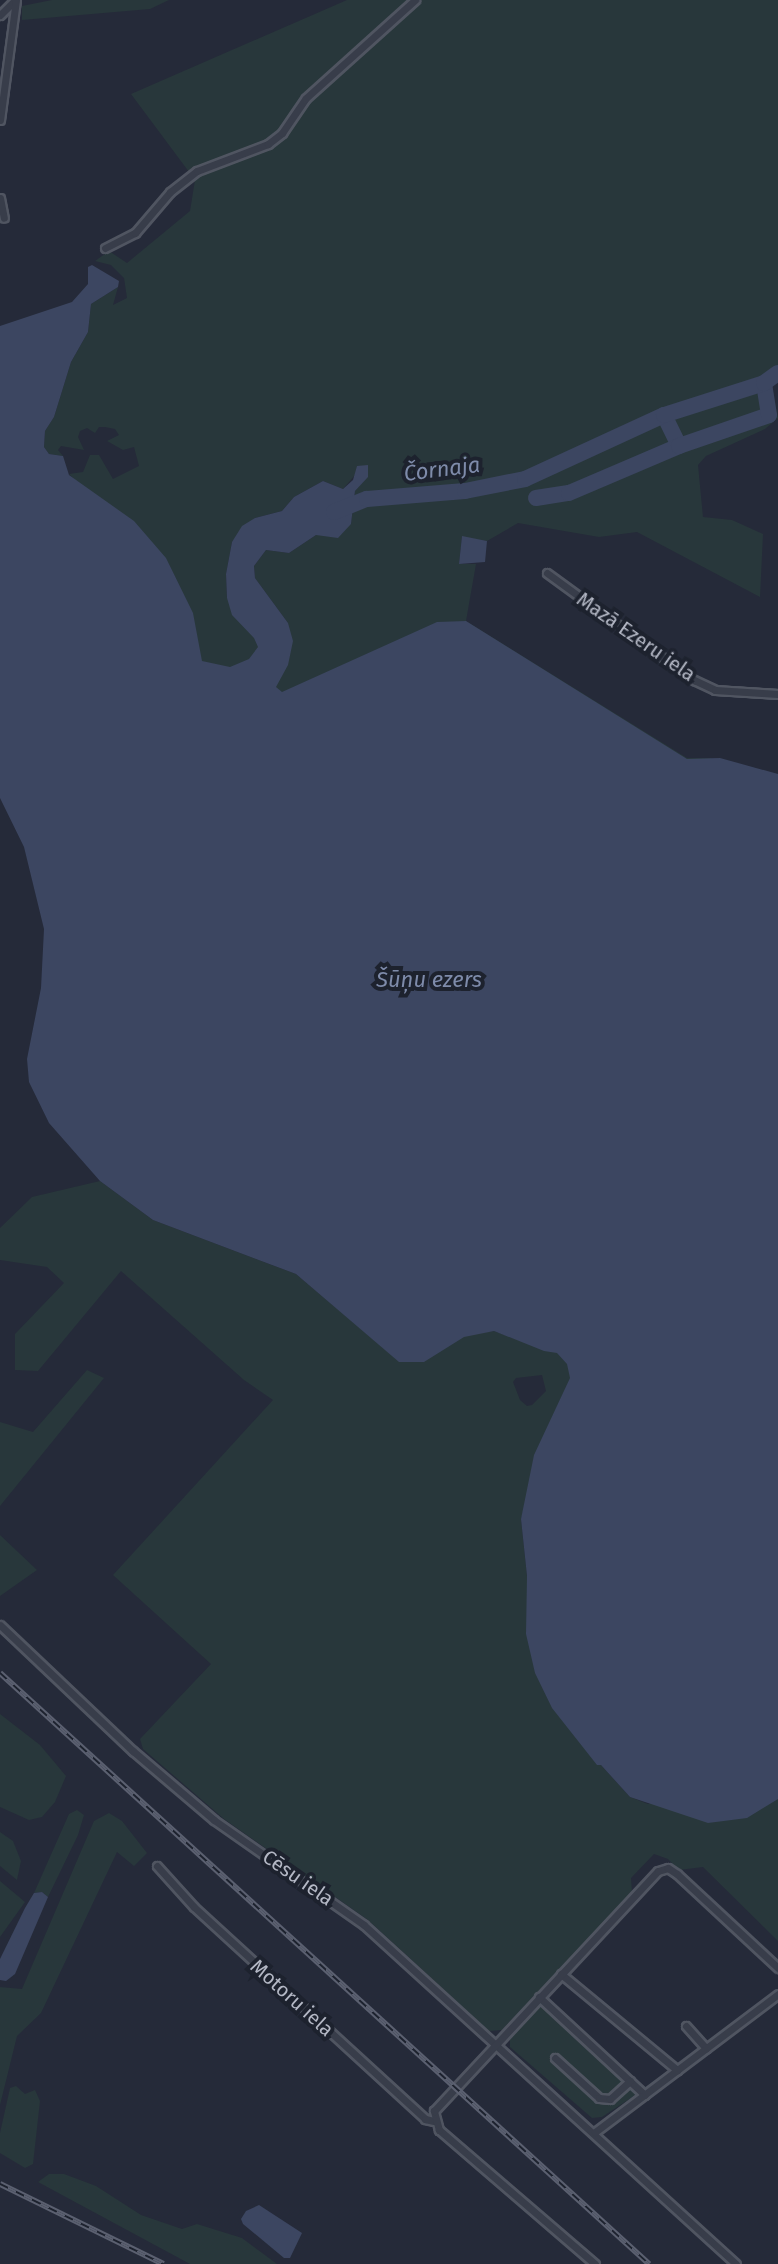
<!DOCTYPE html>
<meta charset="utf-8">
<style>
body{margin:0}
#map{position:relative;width:778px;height:2264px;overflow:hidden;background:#252a39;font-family:"Fira Sans",sans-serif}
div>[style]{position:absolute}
.green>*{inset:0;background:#28373b}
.water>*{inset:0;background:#3c4661}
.river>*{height:16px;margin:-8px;padding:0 8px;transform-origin:8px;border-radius:8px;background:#3c4661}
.roads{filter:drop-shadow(2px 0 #505561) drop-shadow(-2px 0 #505561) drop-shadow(0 2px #505561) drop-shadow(0 -2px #505561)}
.street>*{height:7px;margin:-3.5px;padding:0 3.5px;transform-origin:3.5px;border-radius:3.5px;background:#383d4a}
.rail>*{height:6px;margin-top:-3px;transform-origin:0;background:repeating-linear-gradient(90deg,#1d222e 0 9px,#5b6070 0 18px);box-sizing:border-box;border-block:2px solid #5b6070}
span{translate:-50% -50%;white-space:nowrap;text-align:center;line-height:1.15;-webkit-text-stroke:8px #1d222e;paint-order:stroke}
.street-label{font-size:20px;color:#b4b8c5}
.water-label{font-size:22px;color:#7e8baa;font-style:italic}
</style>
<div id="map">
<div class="green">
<i style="clip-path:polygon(52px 0,169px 0,150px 9px,22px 20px,22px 6px)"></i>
<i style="clip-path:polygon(evenodd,347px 0,778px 0,778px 382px,772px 386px,778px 418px,765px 429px,706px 456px,698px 465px,703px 517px,732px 520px,763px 534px,760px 597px,637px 532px,599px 537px,518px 523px,487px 541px,462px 537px,459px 564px,476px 564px,466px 621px,687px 758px,712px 758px,696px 782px,308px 713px,196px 672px,81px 486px,69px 474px,83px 472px,90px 455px,99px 455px,113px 479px,139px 466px,134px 447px,123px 450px,107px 441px,119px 435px,115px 429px,105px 427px,99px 427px,95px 433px,87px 428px,80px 431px,78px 437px,84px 450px,61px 446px,58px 450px,63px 456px,49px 454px,44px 447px,45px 431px,54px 417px,71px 362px,88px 332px,91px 304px,118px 287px,113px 305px,127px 298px,124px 278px,111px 265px,95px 261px,109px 251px,127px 263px,190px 211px,195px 180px,131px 94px,347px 0,355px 475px,365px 479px,355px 491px,351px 524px,316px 535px,289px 553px,266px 550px,254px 566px,255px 578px,288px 623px,227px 598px,226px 574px,232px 542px,255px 518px,282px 511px,294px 497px,323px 481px,343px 489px,355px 475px)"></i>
<i style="clip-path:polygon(evenodd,100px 1181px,153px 1220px,296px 1274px,399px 1361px,435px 1339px,494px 1331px,524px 1342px,565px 1347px,573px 1390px,521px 1519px,527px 1576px,601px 1765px,630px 1797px,648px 1804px,778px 1784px,778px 1941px,703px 1867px,679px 1870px,668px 1859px,654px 1854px,631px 1878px,632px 1892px,502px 2030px,489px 2031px,368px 1920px,224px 1819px,143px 1749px,140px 1739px,211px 1664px,113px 1575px,273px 1400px,244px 1380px,121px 1271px,38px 1371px,15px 1370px,15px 1334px,64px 1283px,47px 1267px,0 1260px,0 1228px,32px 1197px,100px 1181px,542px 1375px,546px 1391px,532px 1405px,527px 1406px,520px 1400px,513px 1382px,516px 1378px,542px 1375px)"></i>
<i style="clip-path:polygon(87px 1370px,104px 1378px,0 1506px,0 1422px,33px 1432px)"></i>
<i style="clip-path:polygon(0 1535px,37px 1570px,0 1596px)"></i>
<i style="clip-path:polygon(0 1714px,40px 1745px,66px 1776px,55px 1802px,42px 1817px,29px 1820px,0 1807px)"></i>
<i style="clip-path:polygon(77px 1810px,84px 1815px,78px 1835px,48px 1897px,42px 1892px,34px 1893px,69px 1814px)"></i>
<i style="clip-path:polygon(109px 1813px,122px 1821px,147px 1853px,134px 1866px,117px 1852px,41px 2013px,17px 2036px,0 2105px,0 1987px,22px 1989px,94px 1821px)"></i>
<i style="clip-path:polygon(0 1832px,13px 1841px,21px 1861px,17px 1880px,0 1866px)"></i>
<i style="clip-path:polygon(0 1881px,25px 1902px,0 1937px)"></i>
<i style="clip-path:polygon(540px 2004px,543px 2004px,637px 2094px,602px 2117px,592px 2118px,510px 2047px,510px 2034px)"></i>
<i style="clip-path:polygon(16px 2086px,25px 2094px,35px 2090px,40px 2101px,33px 2164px,25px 2168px,0 2153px,0 2133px,10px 2088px)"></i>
<i style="clip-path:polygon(49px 2174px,64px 2174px,96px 2186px,141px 2215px,182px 2229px,197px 2224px,242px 2238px,277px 2264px,190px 2264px,38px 2182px)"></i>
</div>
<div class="water">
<i style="clip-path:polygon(92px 265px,119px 281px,118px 287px,91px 304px,88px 332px,71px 362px,54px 417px,45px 431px,44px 447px,49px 454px,63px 456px,69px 475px,134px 521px,166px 558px,193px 613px,202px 661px,230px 667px,249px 659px,258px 647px,254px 638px,232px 615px,227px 598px,226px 574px,232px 542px,242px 526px,255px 518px,282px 511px,294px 497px,323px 481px,343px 489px,353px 480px,357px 466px,368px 465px,368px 477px,355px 491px,351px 524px,338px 538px,316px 535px,289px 553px,266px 550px,254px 566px,255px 578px,288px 623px,293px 641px,288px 665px,276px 687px,282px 692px,437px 622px,466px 621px,687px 759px,720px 758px,778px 774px,778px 1799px,747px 1818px,708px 1823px,630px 1797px,601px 1765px,597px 1765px,552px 1708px,535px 1673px,526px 1634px,527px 1576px,521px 1519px,534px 1455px,570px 1378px,567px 1364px,557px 1353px,544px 1351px,494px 1331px,464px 1337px,424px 1362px,399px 1362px,296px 1274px,153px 1220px,100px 1181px,49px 1123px,29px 1082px,27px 1059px,41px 988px,44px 929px,24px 847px,0 798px,0 326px,72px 302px,88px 284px,88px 267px)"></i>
<i style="clip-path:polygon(462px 536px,487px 541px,485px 562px,459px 564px)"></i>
<i style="clip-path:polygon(42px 1892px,48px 1897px,15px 1974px,6px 1981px,0 1980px,0 1959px,25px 1908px,34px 1893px)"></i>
<i style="clip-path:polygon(259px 2205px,302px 2233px,290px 2258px,284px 2258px,243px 2224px,241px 2219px,246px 2211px)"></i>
</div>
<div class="river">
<i style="left:664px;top:415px;width:34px;rotate:64deg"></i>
<i style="left:536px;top:498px;width:33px;rotate:-9deg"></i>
<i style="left:569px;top:493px;width:120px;rotate:-23.1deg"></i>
<i style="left:679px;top:446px;width:95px;rotate:-19deg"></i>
<i style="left:769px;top:415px;width:32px;rotate:-99deg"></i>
<i style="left:334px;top:512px;width:35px;rotate:-22deg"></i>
<i style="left:367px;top:499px;width:98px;rotate:-4.7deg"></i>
<i style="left:465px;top:491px;width:61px;rotate:-11.3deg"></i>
<i style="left:525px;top:479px;width:153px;rotate:-24.7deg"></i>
<i style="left:664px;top:415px;width:105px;rotate:-17.7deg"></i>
<i style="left:764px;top:383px;width:17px;rotate:-36deg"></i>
</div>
<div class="roads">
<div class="street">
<i style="left:0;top:15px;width:21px;rotate:-45deg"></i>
<i style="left:0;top:120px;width:121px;rotate:-82.4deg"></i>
<i style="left:0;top:198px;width:20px;rotate:79deg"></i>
<i style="left:105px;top:248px;width:34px;rotate:-27deg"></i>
<i style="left:135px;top:233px;width:54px;rotate:-49.5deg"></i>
<i style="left:170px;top:192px;width:34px;rotate:-38deg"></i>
<i style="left:197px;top:171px;width:76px;rotate:-20.8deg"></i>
<i style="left:268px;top:144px;width:18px;rotate:-38deg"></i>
<i style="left:282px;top:133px;width:42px;rotate:-55.6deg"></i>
<i style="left:306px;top:98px;width:147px;rotate:-42deg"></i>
<i style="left:547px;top:573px;width:182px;rotate:36.1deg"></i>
<i style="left:694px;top:680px;width:23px;rotate:25deg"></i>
<i style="left:715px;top:690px;width:63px;rotate:3.6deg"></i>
<i style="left:0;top:1625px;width:183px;rotate:43.5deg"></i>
<i style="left:133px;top:1751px;width:106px;rotate:40.4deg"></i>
<i style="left:214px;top:1820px;width:183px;rotate:35deg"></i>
<i style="left:364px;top:1925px;width:503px;rotate:42.34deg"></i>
<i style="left:157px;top:1866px;width:55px;rotate:47.9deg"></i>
<i style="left:194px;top:1907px;width:314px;rotate:42.5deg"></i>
<i style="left:425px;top:2119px;width:9px;rotate:13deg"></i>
<i style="left:561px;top:1974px;width:151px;rotate:39.6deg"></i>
<i style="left:539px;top:1997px;width:144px;rotate:42.8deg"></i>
<i style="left:686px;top:2026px;width:30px;rotate:48deg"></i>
<i style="left:555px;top:2058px;width:59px;rotate:42.3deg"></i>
<i style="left:599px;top:2098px;width:11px;rotate:5deg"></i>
<i style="left:610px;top:2099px;width:27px;rotate:-42deg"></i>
<i style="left:595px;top:2132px;width:229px;rotate:-37deg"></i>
<i style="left:595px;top:2264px;width:206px;rotate:-139.3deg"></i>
<i style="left:439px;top:2130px;width:20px;rotate:-105deg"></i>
<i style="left:434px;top:2111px;width:328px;rotate:-47deg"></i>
<i style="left:658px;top:1871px;width:10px;rotate:-17deg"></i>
<i style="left:668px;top:1868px;width:11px;rotate:34deg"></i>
<i style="left:677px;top:1874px;width:138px;rotate:42.9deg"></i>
</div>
</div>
<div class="rail">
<i style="left:0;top:1673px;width:878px;rotate:42.32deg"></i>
<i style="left:0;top:2184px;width:182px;rotate:26.1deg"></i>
</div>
<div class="street-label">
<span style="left:636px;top:637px;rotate:35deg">Mazā Ezeru iela</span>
<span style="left:298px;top:1878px;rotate:35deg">Cēsu iela</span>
<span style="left:292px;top:1998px;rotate:42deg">Motoru iela</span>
</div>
<div class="water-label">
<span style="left:442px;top:469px;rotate:-7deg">Čornaja</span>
<span style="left:429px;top:980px">Šūņu ezers</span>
</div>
</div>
